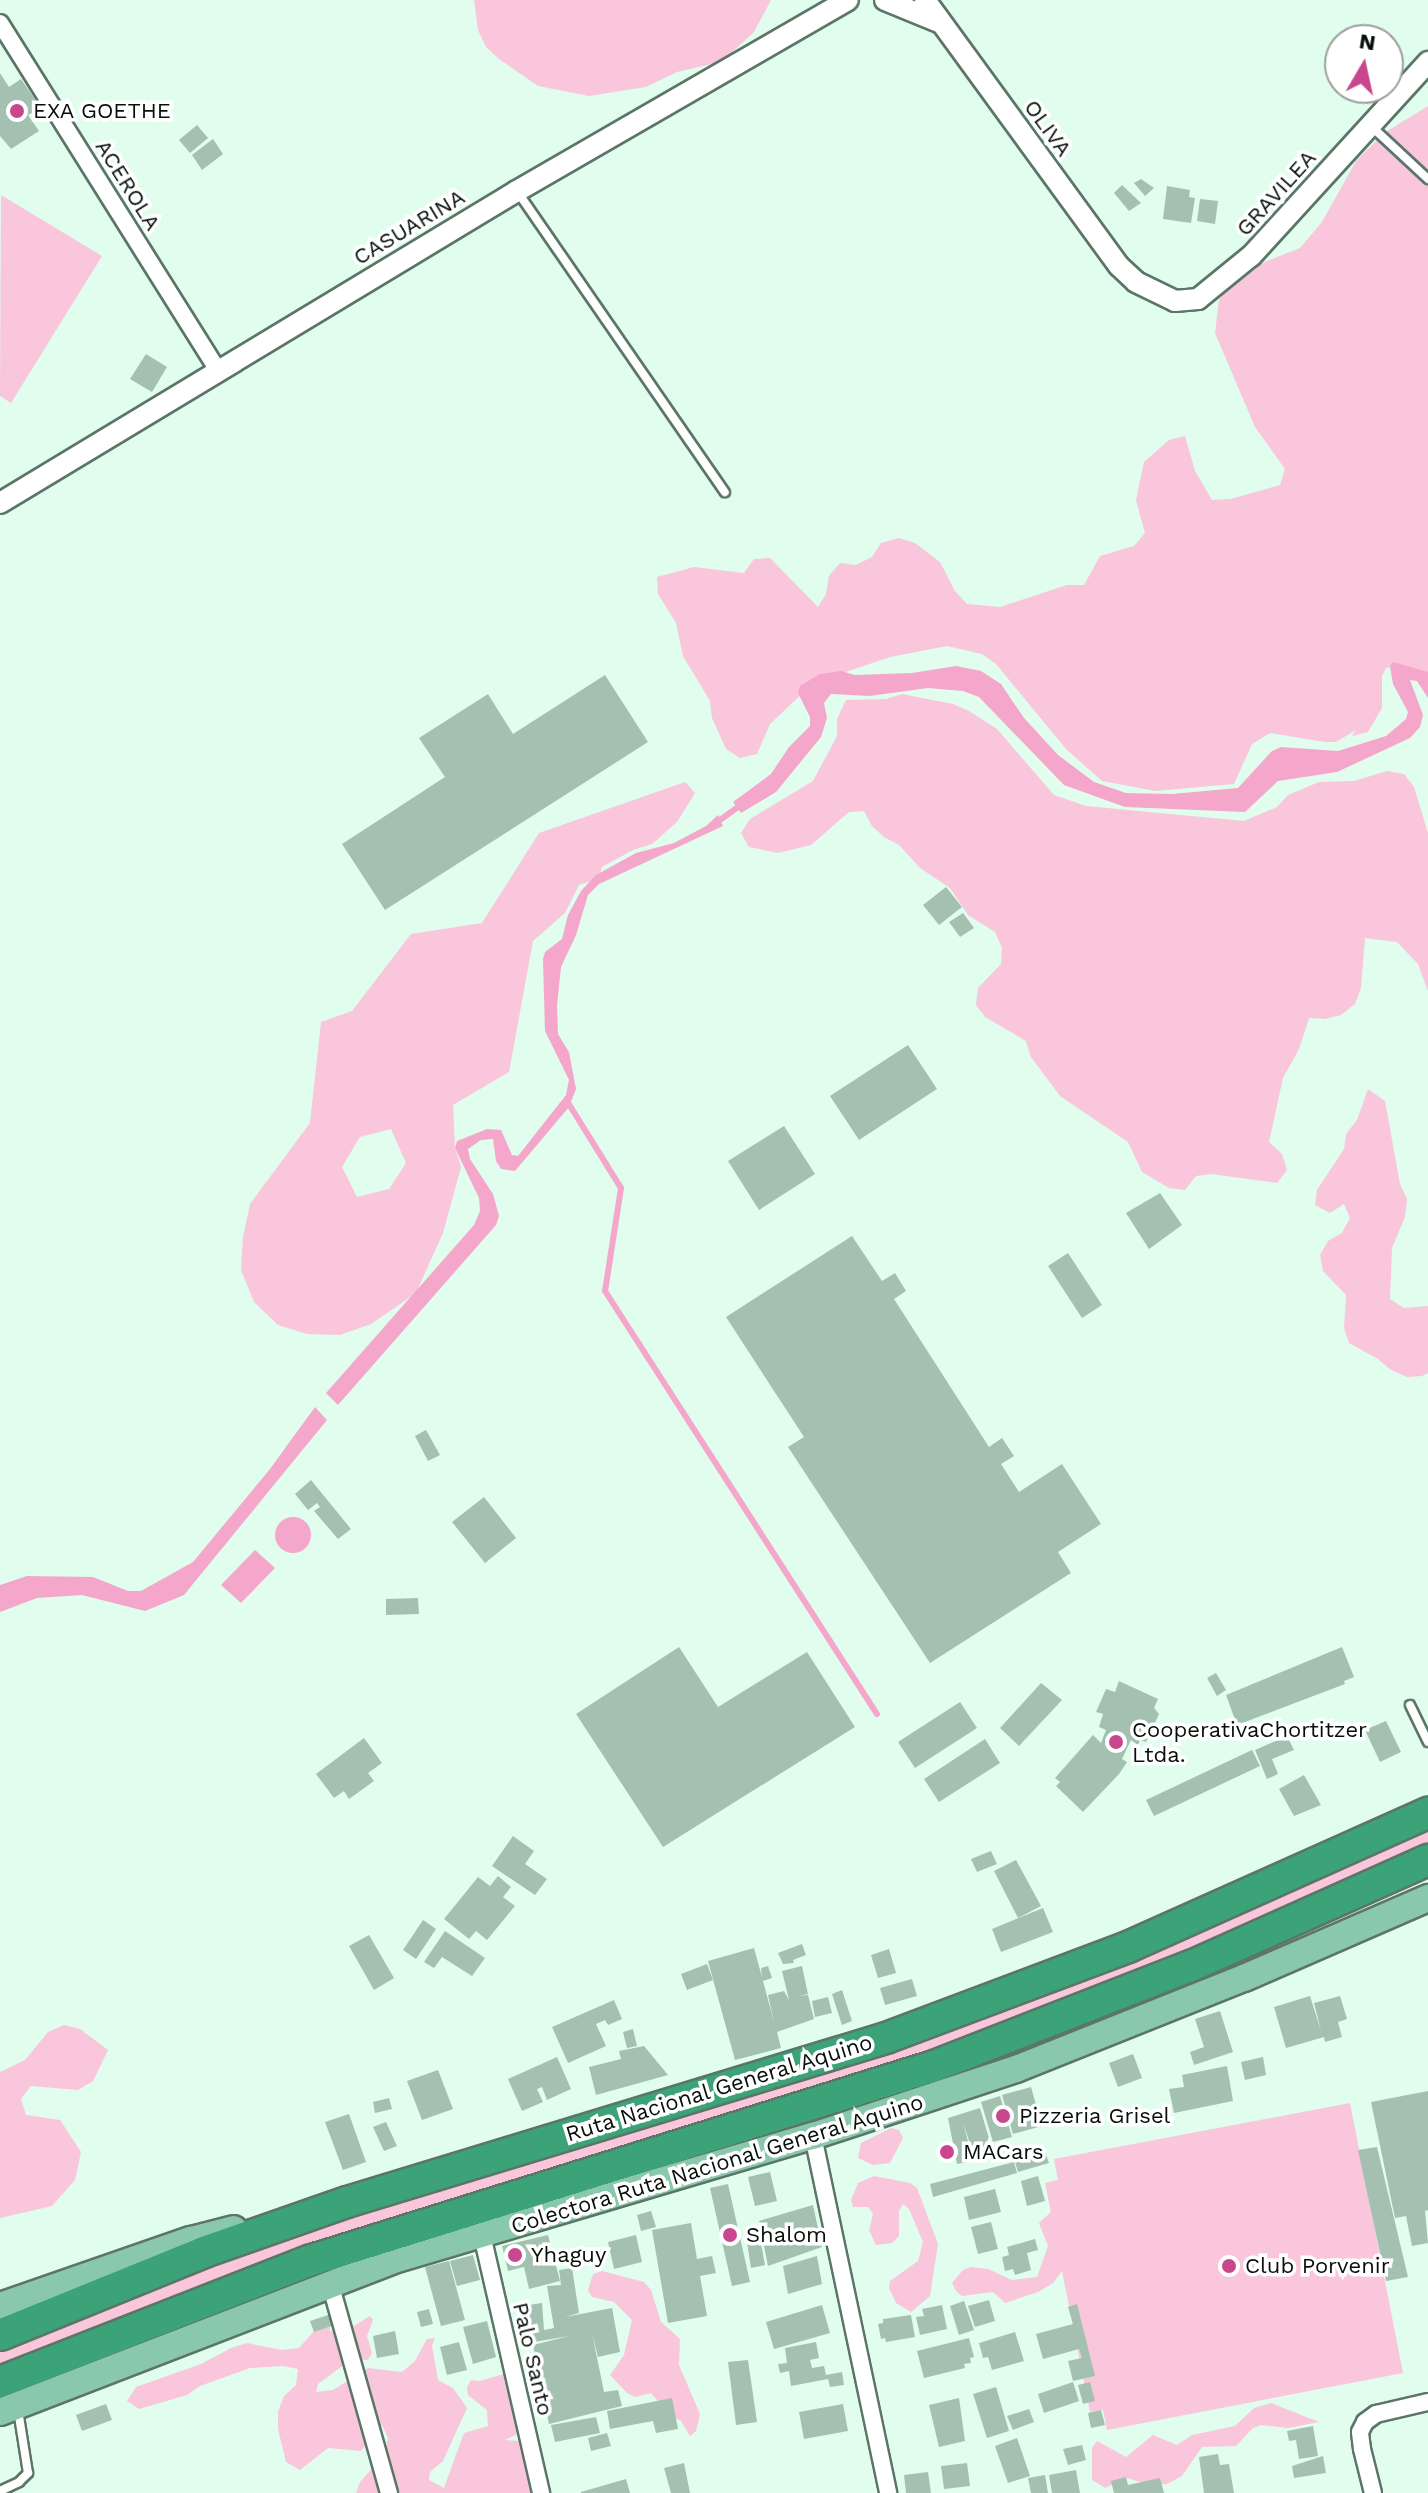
<!DOCTYPE html>
<style>
body{margin:0}
#map{position:relative;width:1428px;height:2493px;overflow:hidden;background:#e0fdee;font-family:"Work Sans",sans-serif}
div>[style]{position:absolute}
.green>*{inset:0;background:#f9c6dc}
.water>*{inset:0;background:#f4a7cb}
.round{border-radius:50%}
.stream>*{height:6px;margin:-3px;padding:0 3px;transform-origin:3px;border-radius:3px;background:#f4a7cb}
.building>*{inset:0;background:#a4c0b1}
.roads{filter:drop-shadow(2px 0 #5b7567) drop-shadow(-2px 0 #5b7567) drop-shadow(0 2px #5b7567) drop-shadow(0 -2px #5b7567)}
.service>*{height:8px;margin:-4px;padding:0 4px;transform-origin:4px;border-radius:4px;background:#fff}
.minor>*{height:16px;margin:-8px;padding:0 8px;transform-origin:8px;border-radius:8px;background:#fff}
.tertiary>*{height:20px;margin:-10px;padding:0 10px;transform-origin:10px;border-radius:10px;background:#fff}
.primary>*{height:26px;margin:-13px;padding:0 13px;transform-origin:13px;border-radius:13px;background:#89c8ad}
.motorway>*{height:30px;margin:-15px;padding:0 15px;transform-origin:15px;border-radius:15px;background:#3ba377}
.dots>*{width:22px;height:22px;translate:-50% -50%;box-sizing:border-box;border:4px solid #fff;border-radius:50%}
span{translate:-50% -50%;white-space:nowrap;text-align:center;line-height:1.15;-webkit-text-stroke:7px #fff;paint-order:stroke}
.poi-label{font-size:22px;color:#050e09}
.left{translate:0 -50%;text-align:left}
.street-label{font-size:22px;color:#050e09}
.north{position:absolute;left:1324px;top:24px;width:80px;height:80px;box-sizing:border-box;background:#fff;border:2px solid #9b9f9d;border-radius:50%;rotate:9deg;font-size:22px;font-weight:700;line-height:32px;text-align:center;color:#050e09}
.north::after{content:'';display:block;margin:auto;width:28px;height:36px;background:#c9478e;clip-path:polygon(50% 0,100% 100%,50% 72%,0 100%)}
</style>
<div id="map">
<div class="green">
<i style="clip-path:polygon(474px 0,771px 0,754px 32px,728px 56px,712px 64px,677px 72px,646px 87px,589px 96px,538px 86px,499px 59px,486px 47px,478px 30px)"></i>
<i style="clip-path:polygon(1428px 106px,1428px 688px,1417px 677px,1394px 666px,1386px 668px,1382px 676px,1382px 708px,1368px 732px,1352px 736px,1356px 730px,1336px 742px,1325px 742px,1270px 733px,1252px 744px,1234px 784px,1155px 791px,1102px 781px,1066px 749px,996px 664px,982px 654px,947px 646px,890px 657px,822px 680px,807px 689px,770px 724px,757px 754px,740px 758px,726px 749px,712px 718px,710px 701px,683px 656px,676px 623px,658px 594px,657px 577px,694px 567px,744px 573px,754px 559px,770px 558px,818px 607px,826px 594px,829px 576px,840px 563px,856px 565px,872px 557px,881px 543px,899px 538px,915px 543px,940px 562px,955px 591px,967px 604px,1000px 607px,1067px 585px,1084px 585px,1100px 556px,1134px 546px,1145px 533px,1136px 500px,1144px 462px,1169px 440px,1185px 436px,1195px 471px,1212px 500px,1231px 499px,1280px 485px,1285px 469px,1255px 427px,1215px 333px,1219px 300px,1239px 272px,1300px 248px,1322px 222px,1356px 161px,1384px 133px)"></i>
<i style="clip-path:polygon(1px 195px,102px 256px,11px 403px,0 396px)"></i>
<i style="clip-path:polygon(902px 694px,953px 704px,969px 711px,997px 729px,1054px 795px,1086px 806px,1244px 821px,1277px 807px,1288px 795px,1319px 782px,1354px 781px,1387px 771px,1404px 774px,1414px 787px,1428px 833px,1428px 991px,1418px 964px,1397px 942px,1365px 938px,1361px 988px,1355px 1004px,1341px 1015px,1325px 1019px,1309px 1018px,1299px 1049px,1283px 1078px,1269px 1142px,1282px 1154px,1287px 1170px,1277px 1183px,1211px 1174px,1196px 1176px,1185px 1190px,1169px 1188px,1142px 1172px,1128px 1142px,1060px 1096px,1031px 1057px,1026px 1041px,985px 1017px,976px 1005px,978px 988px,1001px 964px,1002px 948px,995px 932px,968px 915px,950px 888px,920px 868px,899px 845px,884px 837px,872px 826px,864px 811px,849px 812px,811px 845px,778px 853px,749px 847px,741px 833px,750px 819px,813px 781px,837px 736px,837px 719px,846px 700px,886px 699px)"></i>
<i style="clip-path:polygon(evenodd,685px 782px,695px 793px,677px 822px,652px 844px,633px 850px,602px 867px,598px 879px,579px 885px,565px 913px,533px 941px,509px 1072px,453px 1105px,455px 1148px,461px 1167px,443px 1233px,416px 1293px,371px 1324px,340px 1335px,307px 1334px,278px 1325px,254px 1302px,241px 1270px,243px 1237px,250px 1204px,310px 1123px,321px 1022px,352px 1011px,411px 934px,482px 923px,539px 833px,685px 782px,391px 1129px,406px 1163px,389px 1189px,357px 1197px,342px 1167px,360px 1137px,391px 1129px)"></i>
<i style="clip-path:polygon(1368px 1089px,1385px 1101px,1400px 1184px,1407px 1199px,1405px 1217px,1392px 1248px,1390px 1299px,1404px 1308px,1428px 1306px,1428px 1373px,1422px 1376px,1407px 1377px,1391px 1370px,1378px 1359px,1349px 1343px,1344px 1328px,1346px 1295px,1323px 1271px,1320px 1255px,1328px 1241px,1342px 1233px,1350px 1218px,1344px 1204px,1330px 1213px,1315px 1205px,1317px 1190px,1344px 1149px,1346px 1134px,1357px 1120px)"></i>
<i style="clip-path:polygon(1428px 1828px,1428px 1849px,1027px 2021px,0 2367px,0 2345px,264px 2244px,359px 2213px)"></i>
<i style="clip-path:polygon(64px 2025px,80px 2029px,108px 2050px,93px 2081px,78px 2090px,31px 2086px,21px 2099px,26px 2115px,60px 2120px,81px 2152px,75px 2180px,52px 2206px,0 2218px,0 2072px,25px 2060px,48px 2032px)"></i>
<i style="clip-path:polygon(1350px 2103px,1403px 2373px,1107px 2430px,1103px 2410px,1090px 2412px,1062px 2271px,1053px 2283px,1038px 2292px,1005px 2303px,993px 2292px,962px 2296px,956px 2291px,952px 2283px,963px 2270px,971px 2267px,988px 2269px,1012px 2280px,1037px 2277px,1048px 2246px,1039px 2223px,1051px 2212px,1045px 2183px,1058px 2180px,1054px 2159px)"></i>
<i style="clip-path:polygon(891px 2128px,899px 2130px,903px 2138px,890px 2163px,873px 2165px,858px 2158px,861px 2143px)"></i>
<i style="clip-path:polygon(874px 2176px,910px 2183px,917px 2188px,938px 2244px,930px 2296px,911px 2312px,896px 2303px,889px 2288px,890px 2281px,918px 2261px,923px 2242px,909px 2209px,903px 2204px,899px 2211px,899px 2236px,892px 2243px,876px 2245px,869px 2230px,873px 2214px,868px 2207px,853px 2207px,851px 2200px,858px 2183px)"></i>
<i style="clip-path:polygon(602px 2271px,644px 2282px,651px 2290px,661px 2322px,680px 2339px,679px 2365px,700px 2414px,696px 2431px,690px 2436px,681px 2421px,667px 2412px,651px 2393px,635px 2397px,627px 2393px,610px 2375px,624px 2355px,632px 2320px,614px 2302px,592px 2297px,588px 2290px,593px 2274px)"></i>
<i style="clip-path:polygon(370px 2316px,373px 2320px,367px 2336px,372px 2353px,368px 2360px,352px 2359px,318px 2384px,316px 2392px,333px 2390px,368px 2368px,402px 2372px,415px 2361px,427px 2339px,435px 2338px,432px 2346px,438px 2380px,453px 2388px,467px 2408px,443px 2461px,430px 2472px,429px 2480px,444px 2488px,464px 2433px,488px 2426px,487px 2410px,468px 2395px,467px 2387px,471px 2380px,480px 2381px,504px 2374px,521px 2378px,527px 2385px,529px 2411px,524px 2431px,505px 2440px,519px 2441px,533px 2452px,549px 2493px,356px 2493px,360px 2482px,384px 2455px,388px 2438px,382px 2425px,361px 2451px,328px 2448px,300px 2470px,286px 2462px,278px 2429px,278px 2412px,284px 2396px,296px 2385px,298px 2369px,283px 2366px,250px 2368px,200px 2386px,187px 2395px,139px 2409px,127px 2401px,136px 2387px,201px 2364px,231px 2348px,247px 2343px,282px 2350px,299px 2348px,322px 2322px,330px 2323px,330px 2331px,344px 2332px)"></i>
<i style="clip-path:polygon(1271px 2403px,1319px 2422px,1288px 2428px,1261px 2425px,1253px 2428px,1236px 2446px,1202px 2447px,1182px 2476px,1167px 2484px,1150px 2485px,1127px 2478px,1105px 2488px,1092px 2480px,1092px 2448px,1097px 2441px,1126px 2457px,1153px 2435px,1177px 2445px,1192px 2435px,1235px 2426px,1254px 2408px)"></i>
</div>
<div class="water">
<i style="clip-path:polygon(1393px 662px,1428px 672px,1428px 698px,1417px 681px,1410px 680px,1423px 715px,1420px 727px,1410px 738px,1337px 772px,1278px 781px,1245px 812px,1125px 807px,1064px 785px,979px 697px,963px 691px,928px 688px,870px 696px,831px 694px,824px 703px,827px 718px,821px 737px,776px 792px,741px 813px,733px 802px,771px 774px,789px 747px,810px 726px,810px 717px,798px 693px,800px 686px,820px 674px,841px 671px,855px 675px,912px 673px,956px 666px,981px 671px,1001px 684px,1024px 718px,1058px 755px,1094px 782px,1126px 793px,1172px 794px,1238px 788px,1272px 751px,1281px 747px,1338px 751px,1386px 736px,1406px 719px,1408px 712px,1393px 684px,1390px 666px)"></i>
<i style="clip-path:polygon(718px 815px,723px 826px,599px 884px,588px 895px,576px 935px,561px 967px,557px 1005px,558px 1034px,569px 1052px,576px 1089px,569px 1107px,515px 1171px,501px 1169px,496px 1161px,493px 1139px,481px 1140px,468px 1149px,470px 1159px,493px 1194px,499px 1216px,496px 1225px,338px 1405px,326px 1393px,474px 1225px,480px 1211px,479px 1198px,455px 1148px,457px 1141px,487px 1129px,501px 1130px,512px 1155px,518px 1156px,566px 1095px,569px 1080px,545px 1031px,543px 959px,545px 952px,562px 939px,568px 915px,581px 891px,596px 875px,636px 853px,674px 843px,706px 826px)"></i>
<i style="clip-path:polygon(315px 1407px,327px 1420px,184px 1595px,145px 1611px,82px 1595px,37px 1598px,0 1612px,0 1585px,27px 1576px,93px 1577px,128px 1591px,141px 1591px,193px 1562px,270px 1469px)"></i>
<i class="round" style="left:275px;top:1517px;width:36px;height:36px"></i>
<i style="clip-path:polygon(255px 1550px,275px 1568px,241px 1603px,221px 1585px)"></i>
</div>
<div class="stream">
<i style="left:716px;top:823px;width:32px;rotate:-36deg"></i>
<i style="left:567px;top:1101px;width:102px;rotate:58.2deg"></i>
<i style="left:621px;top:1188px;width:104px;rotate:98.8deg"></i>
<i style="left:605px;top:1291px;width:503px;rotate:57.26deg"></i>
</div>
<div class="building">
<i style="clip-path:polygon(0 73px,9px 87px,21px 79px,41px 108px,28px 115px,39px 131px,11px 149px,0 136px)"></i>
<i style="clip-path:polygon(197px 125px,208px 138px,190px 153px,179px 140px)"></i>
<i style="clip-path:polygon(213px 139px,223px 154px,202px 170px,192px 155px)"></i>
<i style="clip-path:polygon(1141px 179px,1154px 188px,1145px 196px,1134px 183px)"></i>
<i style="clip-path:polygon(1122px 185px,1141px 203px,1129px 211px,1114px 193px)"></i>
<i style="clip-path:polygon(1167px 186px,1190px 190px,1189px 197px,1195px 198px,1191px 223px,1163px 219px)"></i>
<i style="clip-path:polygon(1200px 199px,1218px 201px,1215px 224px,1197px 221px)"></i>
<i style="clip-path:polygon(146px 354px,167px 367px,152px 392px,130px 379px)"></i>
<i style="clip-path:polygon(605px 675px,648px 742px,385px 910px,342px 844px,445px 777px,419px 738px,488px 694px,513px 734px)"></i>
<i style="clip-path:polygon(946px 887px,962px 907px,939px 925px,923px 905px)"></i>
<i style="clip-path:polygon(963px 913px,974px 928px,960px 937px,949px 922px)"></i>
<i style="clip-path:polygon(908px 1045px,937px 1089px,859px 1140px,830px 1096px)"></i>
<i style="clip-path:polygon(784px 1126px,815px 1174px,759px 1210px,728px 1161px)"></i>
<i style="clip-path:polygon(1160px 1193px,1182px 1225px,1149px 1249px,1126px 1213px)"></i>
<i style="clip-path:polygon(852px 1236px,882px 1281px,895px 1273px,906px 1291px,894px 1299px,989px 1447px,1002px 1438px,1014px 1456px,1001px 1464px,1019px 1492px,1062px 1464px,1101px 1524px,1058px 1552px,1071px 1573px,930px 1663px,788px 1447px,804px 1437px,726px 1317px)"></i>
<i style="clip-path:polygon(1068px 1253px,1102px 1305px,1082px 1318px,1048px 1266px)"></i>
<i style="clip-path:polygon(426px 1430px,440px 1455px,428px 1461px,415px 1436px)"></i>
<i style="clip-path:polygon(311px 1480px,351px 1529px,338px 1539px,314px 1511px,320px 1507px,317px 1503px,308px 1510px,295px 1494px)"></i>
<i style="clip-path:polygon(484px 1497px,516px 1538px,485px 1563px,452px 1522px)"></i>
<i style="clip-path:polygon(418px 1598px,419px 1614px,386px 1615px,386px 1599px)"></i>
<i style="clip-path:polygon(679px 1647px,718px 1707px,807px 1652px,855px 1727px,663px 1847px,576px 1714px)"></i>
<i style="clip-path:polygon(1342px 1647px,1354px 1677px,1344px 1681px,1345px 1684px,1237px 1725px,1226px 1695px)"></i>
<i style="clip-path:polygon(1216px 1673px,1226px 1690px,1217px 1696px,1207px 1678px)"></i>
<i style="clip-path:polygon(1119px 1681px,1158px 1699px,1154px 1708px,1159px 1714px,1146px 1742px,1140px 1740px,1138px 1745px,1131px 1740px,1122px 1759px,1127px 1762px,1119px 1774px,1083px 1812px,1056px 1786px,1060px 1782px,1055px 1778px,1093px 1735px,1101px 1743px,1106px 1730px,1099px 1727px,1103px 1714px,1096px 1712px,1106px 1689px,1115px 1692px)"></i>
<i style="clip-path:polygon(1041px 1683px,1062px 1700px,1019px 1746px,1000px 1728px)"></i>
<i style="clip-path:polygon(960px 1702px,977px 1728px,915px 1768px,898px 1742px)"></i>
<i style="clip-path:polygon(1386px 1721px,1401px 1752px,1380px 1762px,1365px 1730px)"></i>
<i style="clip-path:polygon(1287px 1736px,1294px 1750px,1272px 1759px,1278px 1774px,1267px 1779px,1255px 1750px)"></i>
<i style="clip-path:polygon(364px 1738px,382px 1763px,368px 1773px,374px 1781px,349px 1799px,344px 1791px,334px 1798px,316px 1774px)"></i>
<i style="clip-path:polygon(985px 1739px,1000px 1763px,939px 1802px,924px 1779px)"></i>
<i style="clip-path:polygon(1252px 1750px,1260px 1766px,1154px 1816px,1146px 1800px)"></i>
<i style="clip-path:polygon(1304px 1775px,1321px 1805px,1294px 1816px,1279px 1789px)"></i>
<i style="clip-path:polygon(513px 1836px,534px 1851px,525px 1864px,547px 1879px,535px 1895px,492px 1866px)"></i>
<i style="clip-path:polygon(991px 1851px,997px 1864px,977px 1872px,971px 1859px)"></i>
<i style="clip-path:polygon(1016px 1860px,1041px 1906px,1018px 1918px,994px 1871px)"></i>
<i style="clip-path:polygon(498px 1876px,511px 1887px,503px 1897px,515px 1906px,487px 1940px,476px 1931px,469px 1939px,444px 1919px,478px 1877px,490px 1886px)"></i>
<i style="clip-path:polygon(1043px 1908px,1053px 1932px,1001px 1952px,992px 1929px)"></i>
<i style="clip-path:polygon(423px 1920px,436px 1929px,416px 1959px,403px 1950px)"></i>
<i style="clip-path:polygon(445px 1931px,485px 1958px,472px 1976px,442px 1957px,434px 1968px,424px 1962px)"></i>
<i style="clip-path:polygon(369px 1935px,394px 1978px,374px 1990px,349px 1946px)"></i>
<i style="clip-path:polygon(802px 1944px,806px 1955px,793px 1960px,794px 1963px,783px 1964px,778px 1953px)"></i>
<i style="clip-path:polygon(754px 1948px,762px 1977px,761px 1968px,768px 1966px,772px 1978px,763px 1981px,774px 2022px,768px 1995px,784px 1991px,789px 2000px,782px 1971px,802px 1966px,808px 1994px,799px 1996px,808px 1995px,814px 2019px,777px 2032px,781px 2048px,735px 2060px,708px 1961px)"></i>
<i style="clip-path:polygon(889px 1949px,896px 1973px,878px 1978px,871px 1955px)"></i>
<i style="clip-path:polygon(707px 1964px,713px 1980px,687px 1990px,681px 1974px)"></i>
<i style="clip-path:polygon(912px 1979px,917px 1996px,885px 2005px,880px 1988px)"></i>
<i style="clip-path:polygon(842px 1990px,852px 2021px,842px 2025px,832px 1994px)"></i>
<i style="clip-path:polygon(1310px 1996px,1321px 2031px,1314px 2003px,1340px 1996px,1347px 2019px,1338px 2022px,1342px 2037px,1325px 2042px,1324px 2037px,1286px 2048px,1274px 2007px)"></i>
<i style="clip-path:polygon(828px 1997px,832px 2013px,815px 2017px,812px 2001px)"></i>
<i style="clip-path:polygon(614px 2000px,622px 2019px,608px 2025px,605px 2020px,596px 2024px,606px 2046px,568px 2063px,552px 2027px)"></i>
<i style="clip-path:polygon(1220px 2011px,1233px 2052px,1194px 2065px,1190px 2052px,1204px 2047px,1195px 2019px)"></i>
<i style="clip-path:polygon(633px 2029px,637px 2046px,627px 2048px,623px 2032px)"></i>
<i style="clip-path:polygon(644px 2046px,668px 2075px,596px 2095px,589px 2067px,621px 2059px,619px 2051px)"></i>
<i style="clip-path:polygon(1133px 2054px,1142px 2078px,1118px 2087px,1109px 2063px)"></i>
<i style="clip-path:polygon(557px 2057px,571px 2089px,547px 2100px,542px 2087px,537px 2089px,543px 2102px,522px 2111px,508px 2079px)"></i>
<i style="clip-path:polygon(1263px 2057px,1266px 2075px,1245px 2080px,1241px 2062px)"></i>
<i style="clip-path:polygon(1227px 2066px,1233px 2101px,1174px 2113px,1169px 2089px,1184px 2087px,1182px 2075px)"></i>
<i style="clip-path:polygon(438px 2070px,453px 2109px,422px 2120px,407px 2081px)"></i>
<i style="clip-path:polygon(1031px 2087px,1042px 2126px,1013px 2134px,1002px 2095px)"></i>
<i style="clip-path:polygon(1428px 2091px,1428px 2210px,1425px 2211px,1428px 2243px,1412px 2246px,1406px 2216px,1395px 2218px,1371px 2102px)"></i>
<i style="clip-path:polygon(1000px 2096px,1012px 2137px,993px 2142px,981px 2102px)"></i>
<i style="clip-path:polygon(389px 2098px,392px 2109px,375px 2113px,373px 2102px)"></i>
<i style="clip-path:polygon(980px 2108px,991px 2145px,972px 2150px,963px 2122px,973px 2161px,957px 2164px,948px 2118px)"></i>
<i style="clip-path:polygon(349px 2114px,366px 2162px,343px 2170px,325px 2122px)"></i>
<i style="clip-path:polygon(386px 2122px,397px 2146px,384px 2151px,373px 2127px)"></i>
<i style="clip-path:polygon(1377px 2147px,1408px 2277px,1386px 2281px,1358px 2150px)"></i>
<i style="clip-path:polygon(1045px 2152px,1049px 2163px,1018px 2172px,1015px 2162px)"></i>
<i style="clip-path:polygon(1014px 2162px,1017px 2173px,933px 2197px,930px 2184px)"></i>
<i style="clip-path:polygon(770px 2172px,777px 2201px,755px 2206px,748px 2177px)"></i>
<i style="clip-path:polygon(1038px 2176px,1045px 2201px,1027px 2206px,1021px 2181px)"></i>
<i style="clip-path:polygon(728px 2184px,750px 2282px,732px 2286px,710px 2188px)"></i>
<i style="clip-path:polygon(995px 2189px,1001px 2212px,969px 2220px,964px 2197px)"></i>
<i style="clip-path:polygon(813px 2205px,822px 2247px,768px 2266px,759px 2221px)"></i>
<i style="clip-path:polygon(651px 2211px,656px 2227px,641px 2231px,637px 2215px)"></i>
<i style="clip-path:polygon(991px 2222px,998px 2249px,978px 2254px,971px 2227px)"></i>
<i style="clip-path:polygon(691px 2223px,697px 2259px,712px 2256px,716px 2273px,700px 2276px,707px 2316px,668px 2323px,652px 2230px)"></i>
<i style="clip-path:polygon(758px 2227px,765px 2265px,751px 2268px,745px 2229px)"></i>
<i style="clip-path:polygon(548px 2235px,560px 2281px,529px 2289px,524px 2267px,508px 2271px,502px 2246px)"></i>
<i style="clip-path:polygon(636px 2235px,642px 2262px,614px 2269px,608px 2242px)"></i>
<i style="clip-path:polygon(1035px 2239px,1038px 2250px,1027px 2253px,1031px 2270px,1015px 2275px,1013px 2269px,1005px 2271px,1002px 2257px,1009px 2255px,1007px 2247px)"></i>
<i style="clip-path:polygon(473px 2255px,480px 2280px,457px 2286px,450px 2261px)"></i>
<i style="clip-path:polygon(817px 2256px,822px 2284px,788px 2294px,783px 2266px)"></i>
<i style="clip-path:polygon(449px 2261px,465px 2320px,441px 2326px,425px 2267px)"></i>
<i style="clip-path:polygon(572px 2268px,579px 2313px,565px 2317px,612px 2308px,620px 2352px,598px 2357px,592px 2333px,604px 2392px,618px 2390px,622px 2406px,549px 2424px,533px 2345px,569px 2336px,528px 2343px,522px 2306px,542px 2303px,544px 2330px,554px 2328px,547px 2286px,561px 2285px,559px 2270px)"></i>
<i style="clip-path:polygon(989px 2300px,995px 2321px,975px 2327px,968px 2306px)"></i>
<i style="clip-path:polygon(964px 2301px,974px 2330px,959px 2335px,950px 2306px)"></i>
<i style="clip-path:polygon(1077px 2304px,1095px 2376px,1073px 2381px,1068px 2361px,1082px 2358px,1079px 2349px,1043px 2359px,1036px 2334px,1073px 2324px,1068px 2307px)"></i>
<i style="clip-path:polygon(822px 2305px,830px 2333px,774px 2349px,766px 2322px)"></i>
<i style="clip-path:polygon(942px 2305px,947px 2329px,920px 2335px,916px 2317px,924px 2316px,922px 2309px)"></i>
<i style="clip-path:polygon(429px 2309px,433px 2324px,421px 2327px,417px 2312px)"></i>
<i style="clip-path:polygon(334px 2313px,337px 2324px,314px 2332px,310px 2321px)"></i>
<i style="clip-path:polygon(911px 2315px,915px 2337px,886px 2342px,885px 2338px,881px 2339px,878px 2324px,883px 2323px,883px 2319px)"></i>
<i style="clip-path:polygon(487px 2321px,496px 2357px,473px 2364px,463px 2327px)"></i>
<i style="clip-path:polygon(395px 2331px,399px 2354px,377px 2358px,373px 2336px)"></i>
<i style="clip-path:polygon(1015px 2332px,1024px 2361px,992px 2370px,988px 2357px,983px 2358px,979px 2343px)"></i>
<i style="clip-path:polygon(969px 2338px,974px 2357px,970px 2358px,971px 2363px,964px 2364px,965px 2368px,924px 2378px,917px 2351px)"></i>
<i style="clip-path:polygon(459px 2342px,467px 2370px,447px 2375px,440px 2347px)"></i>
<i style="clip-path:polygon(816px 2342px,819px 2358px,810px 2360px,812px 2368px,824px 2366px,826px 2375px,842px 2372px,844px 2385px,830px 2387px,828px 2379px,791px 2386px,789px 2371px,780px 2373px,778px 2364px,787px 2363px,785px 2348px)"></i>
<i style="clip-path:polygon(748px 2360px,757px 2422px,736px 2425px,728px 2362px)"></i>
<i style="clip-path:polygon(1073px 2382px,1079px 2401px,1044px 2413px,1038px 2394px)"></i>
<i style="clip-path:polygon(1090px 2382px,1095px 2401px,1083px 2404px,1078px 2385px)"></i>
<i style="clip-path:polygon(996px 2387px,1009px 2431px,987px 2438px,973px 2394px)"></i>
<i style="clip-path:polygon(672px 2398px,678px 2429px,656px 2433px,653px 2421px,610px 2429px,607px 2411px)"></i>
<i style="clip-path:polygon(959px 2398px,965px 2441px,939px 2447px,929px 2405px)"></i>
<i style="clip-path:polygon(106px 2404px,112px 2420px,82px 2431px,76px 2415px)"></i>
<i style="clip-path:polygon(843px 2404px,848px 2431px,804px 2439px,799px 2412px)"></i>
<i style="clip-path:polygon(1029px 2409px,1034px 2422px,1013px 2430px,1007px 2416px)"></i>
<i style="clip-path:polygon(1101px 2410px,1105px 2425px,1091px 2428px,1088px 2413px)"></i>
<i style="clip-path:polygon(596px 2417px,600px 2433px,555px 2442px,551px 2425px)"></i>
<i style="clip-path:polygon(1313px 2426px,1318px 2456px,1299px 2459px,1296px 2440px,1289px 2441px,1287px 2431px)"></i>
<i style="clip-path:polygon(607px 2433px,611px 2446px,591px 2451px,588px 2438px)"></i>
<i style="clip-path:polygon(1017px 2438px,1030px 2476px,1008px 2483px,995px 2446px)"></i>
<i style="clip-path:polygon(1082px 2445px,1086px 2460px,1068px 2465px,1063px 2449px)"></i>
<i style="clip-path:polygon(1218px 2454px,1220px 2465px,1229px 2464px,1234px 2493px,1204px 2493px,1199px 2457px)"></i>
<i style="clip-path:polygon(1323px 2456px,1326px 2473px,1294px 2478px,1292px 2466px)"></i>
<i style="clip-path:polygon(684px 2463px,690px 2493px,671px 2493px,664px 2468px)"></i>
<i style="clip-path:polygon(967px 2463px,970px 2486px,944px 2489px,941px 2466px)"></i>
<i style="clip-path:polygon(1076px 2470px,1080px 2493px,1052px 2493px,1049px 2475px)"></i>
<i style="clip-path:polygon(928px 2472px,931px 2493px,906px 2493px,904px 2475px)"></i>
<i style="clip-path:polygon(1045px 2475px,1048px 2493px,1031px 2493px,1028px 2478px)"></i>
<i style="clip-path:polygon(1126px 2477px,1128px 2485px,1160px 2478px,1164px 2493px,1114px 2493px,1111px 2481px)"></i>
<i style="clip-path:polygon(626px 2479px,630px 2493px,581px 2493px,581px 2492px)"></i>
</div>
<div class="roads">
<div class="service">
<i style="left:1371px;top:126px;width:78px;rotate:42.9deg"></i>
<i style="left:517px;top:191px;width:366px;rotate:55.4deg"></i>
<i style="left:1410px;top:1705px;width:41px;rotate:64.1deg"></i>
<i style="left:0;top:2491px;width:21px;rotate:-25deg"></i>
<i style="left:19px;top:2482px;width:13px;rotate:-45deg"></i>
<i style="left:28px;top:2473px;width:64px;rotate:-99deg"></i>
</div>
<div class="minor">
<i style="left:0;top:23px;width:410px;rotate:57.9deg"></i>
<i style="left:813px;top:2136px;width:365px;rotate:78.1deg"></i>
<i style="left:482px;top:2235px;width:265px;rotate:77.1deg"></i>
<i style="left:330px;top:2283px;width:218px;rotate:74.3deg"></i>
<i style="left:1373px;top:2493px;width:45px;rotate:-104deg"></i>
<i style="left:1362px;top:2449px;width:17px;rotate:-97deg"></i>
<i style="left:1360px;top:2432px;width:11px;rotate:-63deg"></i>
<i style="left:1365px;top:2422px;width:14px;rotate:-36deg"></i>
<i style="left:1376px;top:2414px;width:53px;rotate:-13deg"></i>
</div>
<div class="tertiary">
<i style="left:885px;top:0;width:58px;rotate:22.2deg"></i>
<i style="left:925px;top:0;width:329px;rotate:53.9deg"></i>
<i style="left:1119px;top:266px;width:23px;rotate:43deg"></i>
<i style="left:1136px;top:282px;width:43px;rotate:26deg"></i>
<i style="left:1175px;top:301px;width:23px;rotate:-5deg"></i>
<i style="left:1198px;top:299px;width:68px;rotate:-39.1deg"></i>
<i style="left:1251px;top:256px;width:263px;rotate:-47.6deg"></i>
<i style="left:0;top:503px;width:604px;rotate:-31.11deg"></i>
<i style="left:517px;top:191px;width:382px;rotate:-30deg"></i>
</div>
<div class="primary">
<i style="left:0;top:2306px;width:202px;rotate:-19.1deg"></i>
<i style="left:191px;top:2240px;width:44px;rotate:-14.3deg"></i>
<i style="left:0;top:2412px;width:429px;rotate:-21.1deg"></i>
<i style="left:400px;top:2258px;width:431px;rotate:-16.5deg"></i>
<i style="left:813px;top:2136px;width:214px;rotate:-18.3deg"></i>
<i style="left:1016px;top:2069px;width:245px;rotate:-21.8deg"></i>
<i style="left:1244px;top:1978px;width:201px;rotate:-23.5deg"></i>
</div>
<div class="motorway">
<i style="left:0;top:2335px;width:220px;rotate:-22.1deg"></i>
<i style="left:204px;top:2252px;width:151px;rotate:-19.3deg"></i>
<i style="left:347px;top:2202px;width:563px;rotate:-16.92deg"></i>
<i style="left:886px;top:2038px;width:259px;rotate:-20.6deg"></i>
<i style="left:1128px;top:1947px;width:329px;rotate:-24.1deg"></i>
<i style="left:0;top:2382px;width:335px;rotate:-21.4deg"></i>
<i style="left:312px;top:2260px;width:652px;rotate:-17.32deg"></i>
<i style="left:934px;top:2066px;width:276px;rotate:-21.3deg"></i>
<i style="left:1191px;top:1966px;width:260px;rotate:-24.1deg"></i>
</div>
</div>
<div class="dots">
<i style="left:17px;top:111px;background:#c9478e"></i>
<i style="left:1116px;top:1742px;background:#c9478e"></i>
<i style="left:1003px;top:2116px;background:#c9478e"></i>
<i style="left:947px;top:2152px;background:#c9478e"></i>
<i style="left:730px;top:2235px;background:#c9478e"></i>
<i style="left:515px;top:2255px;background:#c9478e"></i>
<i style="left:1229px;top:2266px;background:#c9478e"></i>
</div>
<div class="poi-label">
<span class="left" style="left:33px;top:111px">EXA GOETHE</span>
<span class="left" style="left:1132px;top:1742px">CooperativaChortitzer<br>Ltda.</span>
<span class="left" style="left:1019px;top:2116px">Pizzeria Grisel</span>
<span class="left" style="left:963px;top:2152px">MACars</span>
<span class="left" style="left:746px;top:2235px">Shalom</span>
<span class="left" style="left:531px;top:2255px">Yhaguy</span>
<span class="left" style="left:1245px;top:2266px">Club Porvenir</span>
</div>
<div class="street-label">
<span style="left:1048px;top:128px;rotate:54deg">OLIVA</span>
<span style="left:128px;top:185px;rotate:58deg">ACEROLA</span>
<span style="left:1276px;top:193px;rotate:-48deg">GRAVILEA</span>
<span style="left:409px;top:227px;rotate:-31deg">CASUARINA</span>
<span style="left:719px;top:2088px;rotate:-17deg">Ruta Nacional General Aquino</span>
<span style="left:717px;top:2164px;rotate:-17deg">Colectora Ruta Nacional General Aquino</span>
<span style="left:533px;top:2359px;rotate:77deg">Palo Santo</span>
</div>
<div class="north">N</div>
</div>
